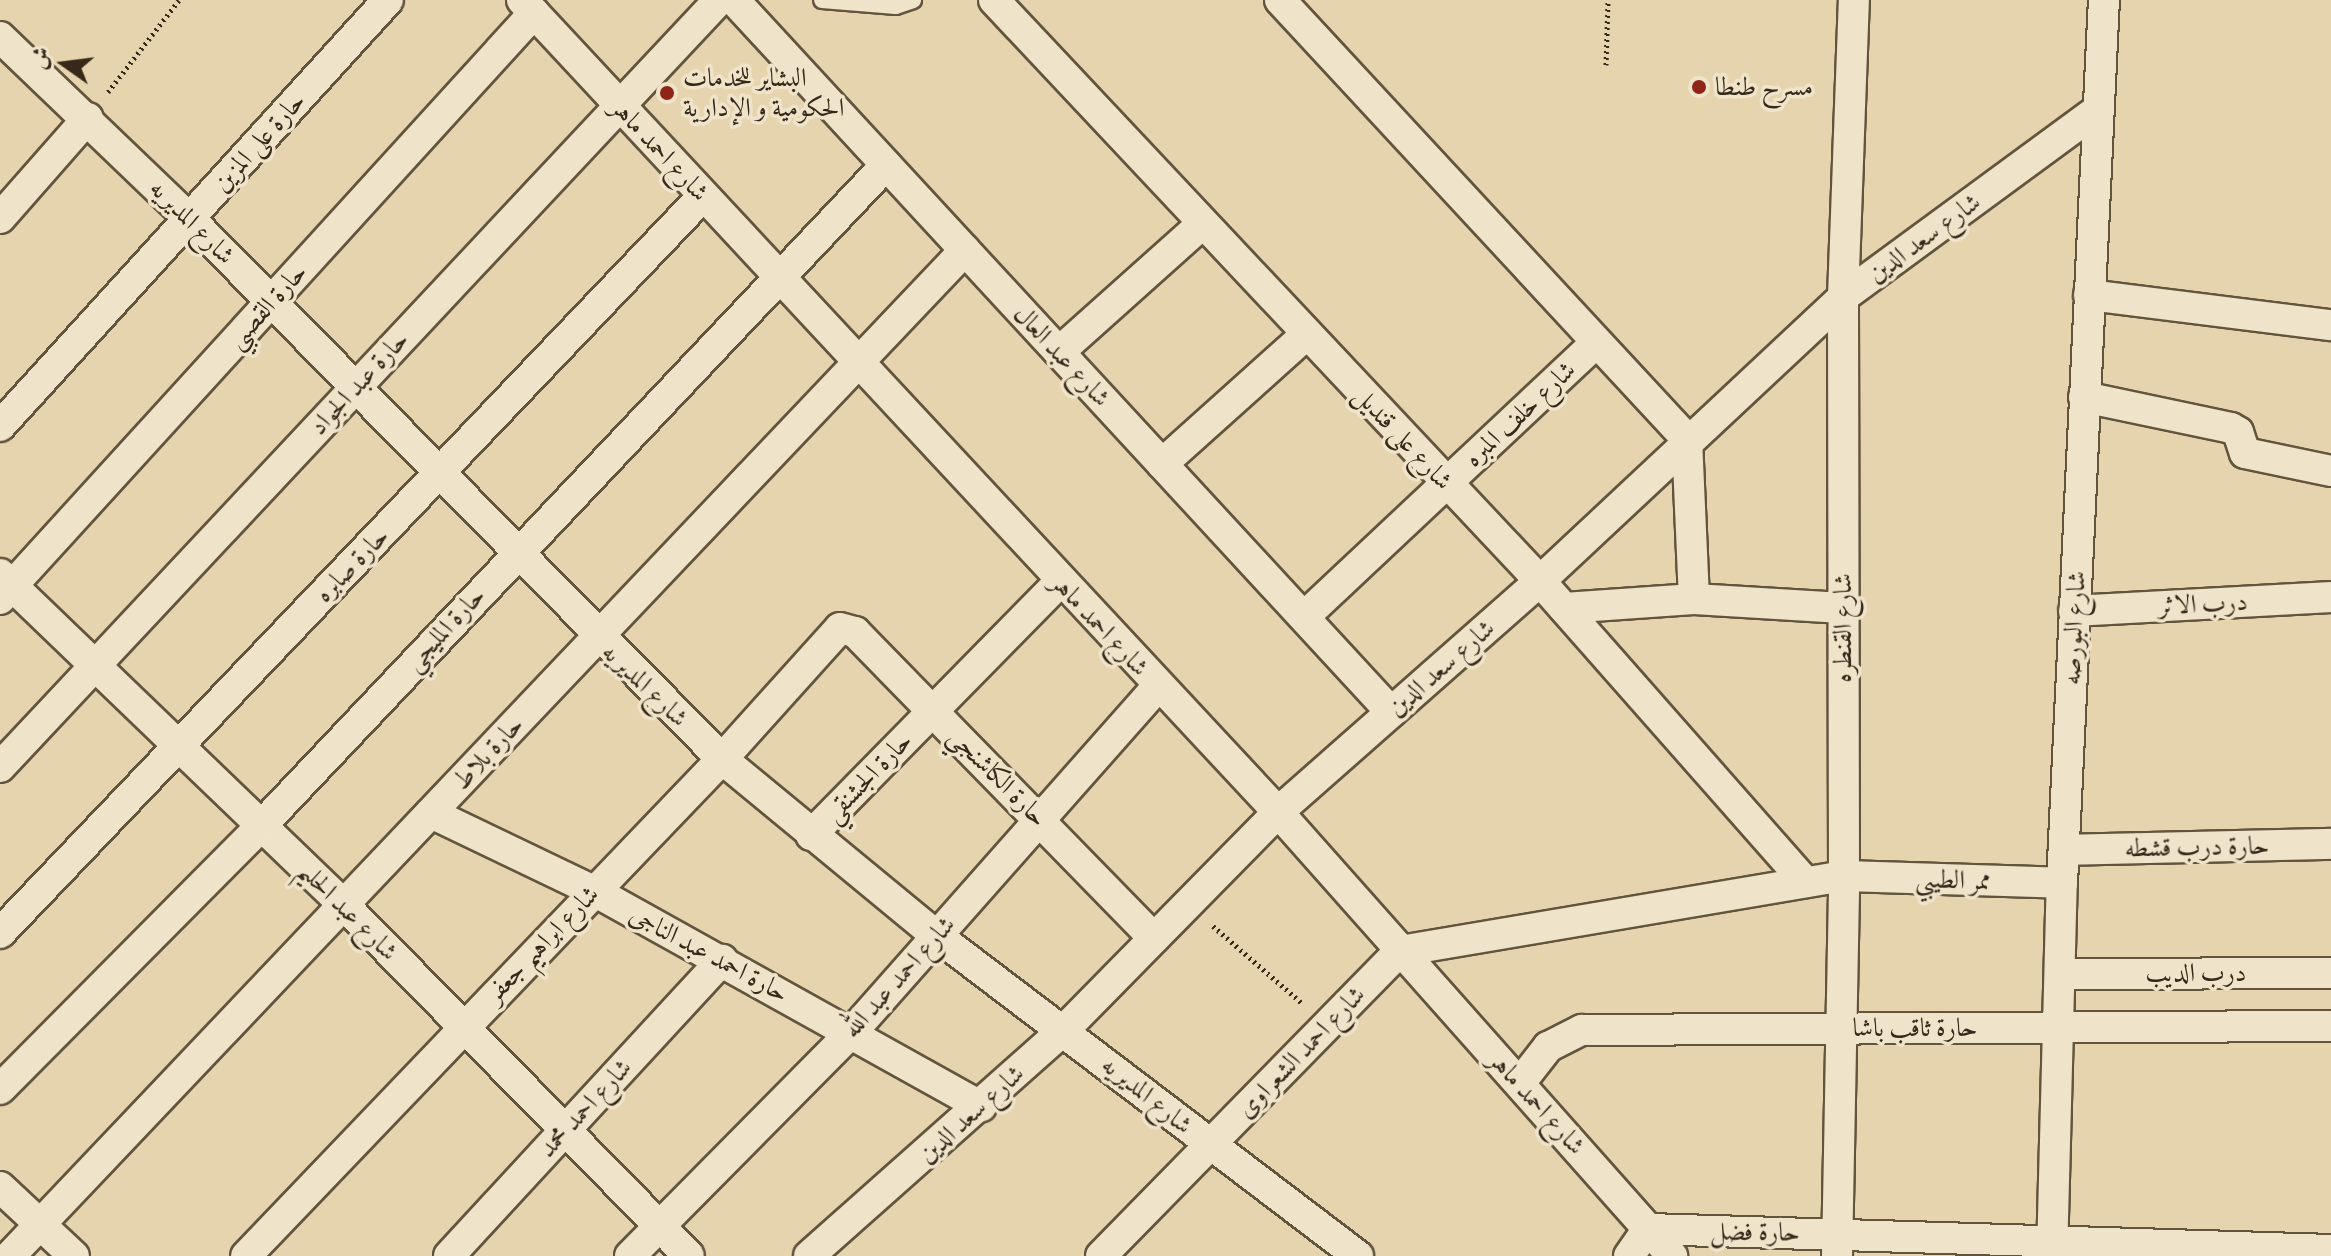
<!DOCTYPE html>
<meta charset="utf-8">
<style>
body{margin:0}
#map{position:relative;width:2331px;height:1256px;overflow:hidden;background:#e6d4ae;font-family:"EB Garamond",Amiri,serif}
div>[style]{position:absolute}
.path>*{height:5px;margin-top:-2.5px;transform-origin:0;background:repeating-linear-gradient(90deg,#372919 0 2px,transparent 0 6px)}
.roads{filter:drop-shadow(2px 0 #63543e) drop-shadow(-2px 0 #63543e) drop-shadow(0 2px #63543e) drop-shadow(0 -2px #63543e)}
.lane>*{height:16px;margin:-8px;padding:0 8px;transform-origin:8px;border-radius:8px;background:#efe3ca}
.street>*{height:30px;margin:-15px;padding:0 15px;transform-origin:15px;border-radius:15px;background:#efe3ca}
.dots>*{width:22px;height:22px;translate:-50% -50%;box-sizing:border-box;border:4px solid #efe3ca;border-radius:50%}
span{translate:-50% -50%;white-space:nowrap;text-align:center;line-height:1.15;-webkit-text-stroke:7px #efe3ca;paint-order:stroke}
.poi-label{font-size:26px;color:#372919}
.left{translate:0 -50%;text-align:left}
.street-label{font-size:26px;color:#372919}
.north{position:absolute;left:24px;top:24px;width:80px;height:80px;-webkit-text-stroke:6px #efe3ca;paint-order:stroke;rotate:284deg;font-size:22px;font-weight:700;line-height:32px;text-align:center;color:#372919}
.north::after{content:'';display:block;margin:auto;width:28px;height:36px;background:#372919;clip-path:polygon(50% 0,100% 100%,50% 72%,0 100%)}
</style>
<div id="map">
<div class="path">
<i style="left:1606px;top:65px;width:65px;rotate:-88.2deg"></i>
<i style="left:108px;top:92px;width:116px;rotate:-52.3deg"></i>
<i style="left:1213px;top:926px;width:118px;rotate:40.9deg"></i>
</div>
<div class="roads">
<div class="lane">
<i style="left:822px;top:0;width:74px;rotate:4.6deg"></i>
<i style="left:896px;top:6px;width:18px;rotate:-19deg"></i>
</div>
<div class="street">
<i style="left:522px;top:0;width:1109px;rotate:47.05deg"></i>
<i style="left:1278px;top:812px;width:594px;rotate:48.41deg"></i>
<i style="left:734px;top:0;width:969px;rotate:47.3deg"></i>
<i style="left:994px;top:0;width:797px;rotate:46.78deg"></i>
<i style="left:1540px;top:581px;width:401px;rotate:48.6deg"></i>
<i style="left:1280px;top:0;width:599px;rotate:47.17deg"></i>
<i style="left:1687px;top:439px;width:160px;rotate:87.5deg"></i>
<i style="left:0;top:37px;width:262px;rotate:43.8deg"></i>
<i style="left:189px;top:218px;width:759px;rotate:45.43deg"></i>
<i style="left:722px;top:759px;width:278px;rotate:39.5deg"></i>
<i style="left:937px;top:936px;width:529px;rotate:37.24deg"></i>
<i style="left:0;top:218px;width:133px;rotate:-48.7deg"></i>
<i style="left:2089px;top:295px;width:244px;rotate:7.1deg"></i>
<i style="left:1059px;top:352px;width:191px;rotate:-41.8deg"></i>
<i style="left:2084px;top:397px;width:150px;rotate:11.9deg"></i>
<i style="left:2231px;top:428px;width:8px;rotate:30deg"></i>
<i style="left:2238px;top:432px;width:22px;rotate:72deg"></i>
<i style="left:2245px;top:453px;width:88px;rotate:11.8deg"></i>
<i style="left:0;top:426px;width:576px;rotate:-47.67deg"></i>
<i style="left:1162px;top:464px;width:193px;rotate:-41.9deg"></i>
<i style="left:0;top:574px;width:477px;rotate:43.9deg"></i>
<i style="left:344px;top:905px;width:492px;rotate:45.5deg"></i>
<i style="left:0;top:599px;width:793px;rotate:-47.66deg"></i>
<i style="left:1564px;top:608px;width:130px;rotate:-4deg"></i>
<i style="left:1694px;top:599px;width:149px;rotate:3.5deg"></i>
<i style="left:2074px;top:611px;width:257px;rotate:-3.1deg"></i>
<i style="left:1304px;top:617px;width:400px;rotate:-43.2deg"></i>
<i style="left:0;top:767px;width:1051px;rotate:-46.85deg"></i>
<i style="left:431px;top:813px;width:181px;rotate:25.6deg"></i>
<i style="left:594px;top:891px;width:443px;rotate:29.1deg"></i>
<i style="left:811px;top:835px;width:355px;rotate:-45.5deg"></i>
<i style="left:2064px;top:850px;width:267px;rotate:-1.3deg"></i>
<i style="left:0;top:933px;width:1019px;rotate:-46.35deg"></i>
<i style="left:2060px;top:974px;width:271px;rotate:-0.2deg"></i>
<i style="left:1520px;top:1083px;width:46px;rotate:-52.1deg"></i>
<i style="left:1548px;top:1047px;width:38px;rotate:-27deg"></i>
<i style="left:1582px;top:1030px;width:749px;rotate:-0.31deg"></i>
<i style="left:0;top:1089px;width:371px;rotate:-45.2deg"></i>
<i style="left:261px;top:826px;width:910px;rotate:-46.6deg"></i>
<i style="left:0;top:1187px;width:101px;rotate:43deg"></i>
<i style="left:10px;top:1256px;width:1387px;rotate:-46.49deg"></i>
<i style="left:246px;top:1256px;width:688px;rotate:-46.24deg"></i>
<i style="left:722px;top:759px;width:176px;rotate:-48deg"></i>
<i style="left:840px;top:628px;width:16px;rotate:15deg"></i>
<i style="left:855px;top:632px;width:428px;rotate:45.7deg"></i>
<i style="left:449px;top:1256px;width:403px;rotate:-47.3deg"></i>
<i style="left:630px;top:1256px;width:315px;rotate:-45.3deg"></i>
<i style="left:852px;top:1032px;width:460px;rotate:-48.5deg"></i>
<i style="left:809px;top:1256px;width:342px;rotate:-41.6deg"></i>
<i style="left:1065px;top:1029px;width:304px;rotate:-45.5deg"></i>
<i style="left:1278px;top:812px;width:349px;rotate:-41.4deg"></i>
<i style="left:1540px;top:581px;width:415px;rotate:-43.1deg"></i>
<i style="left:1843px;top:297px;width:316px;rotate:-36.3deg"></i>
<i style="left:1101px;top:1256px;width:427px;rotate:-45.6deg"></i>
<i style="left:1400px;top:951px;width:450px;rotate:-9.6deg"></i>
<i style="left:1844px;top:876px;width:218px;rotate:1.8deg"></i>
<i style="left:1629px;top:1256px;width:33px;rotate:-55deg"></i>
<i style="left:1648px;top:1229px;width:683px;rotate:1.76deg"></i>
<i style="left:1837px;top:1256px;width:380px;rotate:-88.9deg"></i>
<i style="left:1844px;top:876px;width:579px;rotate:-90.1deg"></i>
<i style="left:1843px;top:297px;width:297px;rotate:-87.9deg"></i>
<i style="left:2052px;top:1256px;width:373px;rotate:-88.5deg"></i>
<i style="left:2062px;top:883px;width:884px;rotate:-87.28deg"></i>
</div>
</div>
<div class="dots">
<i style="left:1699px;top:87px;background:#8f2418"></i>
<i style="left:667px;top:93px;background:#8f2418"></i>
</div>
<div class="poi-label">
<span class="left" style="left:683px;top:93px">البشاير للخدمات<br>الحكومية و الإدارية</span>
<span class="left" style="left:1715px;top:87px">مسرح طنطا</span>
</div>
<div class="street-label">
<span style="left:259px;top:142px;rotate:-48deg">حارة على المزين</span>
<span style="left:660px;top:150px;rotate:47deg">شارع احمد ماهر</span>
<span style="left:192px;top:222px;rotate:45deg">شارع المديريه</span>
<span style="left:1924px;top:238px;rotate:-36deg">شارع سعد الدين</span>
<span style="left:267px;top:306px;rotate:-48deg">حارة القصبي</span>
<span style="left:1062px;top:356px;rotate:47deg">شارع عبد العال</span>
<span style="left:359px;top:383px;rotate:-47deg">حارة عبد الجواد</span>
<span style="left:1520px;top:414px;rotate:-43deg">شارع خلف المبره</span>
<span style="left:1403px;top:438px;rotate:47deg">شارع على قنديل</span>
<span style="left:352px;top:565px;rotate:-46deg">حارة صابره</span>
<span style="left:2203px;top:604px;rotate:-3deg">درب الاثر</span>
<span style="left:1100px;top:625px;rotate:47deg">شارع احمد ماهر</span>
<span style="left:1843px;top:628px;rotate:-90deg">شارع القنطره</span>
<span style="left:2074px;top:628px;rotate:-87deg">شارع البورصه</span>
<span style="left:445px;top:629px;rotate:-47deg">حارة المليجي</span>
<span style="left:1441px;top:668px;rotate:-41deg">شارع سعد الدين</span>
<span style="left:645px;top:685px;rotate:44deg">شارع المديريه</span>
<span style="left:488px;top:753px;rotate:-47deg">حارة بلاط</span>
<span style="left:868px;top:777px;rotate:-46deg">حارة الجشنقي</span>
<span style="left:998px;top:777px;rotate:45deg">حارة الكاشنجي</span>
<span style="left:2197px;top:847px;rotate:-1deg">حارة درب قشطه</span>
<span style="left:1953px;top:880px;rotate:2deg">ممر الطيبي</span>
<span style="left:348px;top:911px;rotate:45deg">شارع عبد الحليم</span>
<span style="left:542px;top:944px;rotate:-46deg">شارع ابراهيم جعفر</span>
<span style="left:709px;top:954px;rotate:28deg">حارة احمد عبد الناجى</span>
<span style="left:2196px;top:973px">درب الديب</span>
<span style="left:899px;top:977px;rotate:-48deg">شارع احمد عبد الله</span>
<span style="left:1915px;top:1028px">حارة ثاقب باشا</span>
<span style="left:1301px;top:1052px;rotate:-46deg">شارع احمد الشعراوى</span>
<span style="left:1147px;top:1095px;rotate:39deg">شارع المديريه</span>
<span style="left:1537px;top:1103px;rotate:48deg">شارع احمد ماهر</span>
<span style="left:585px;top:1108px;rotate:-47deg">شارع احمد محمد</span>
<span style="left:971px;top:1114px;rotate:-42deg">شارع سعد الدين</span>
<span style="left:1755px;top:1232px;rotate:1deg">حارة فضل</span>
</div>
<div class="north">ش</div>
</div>
